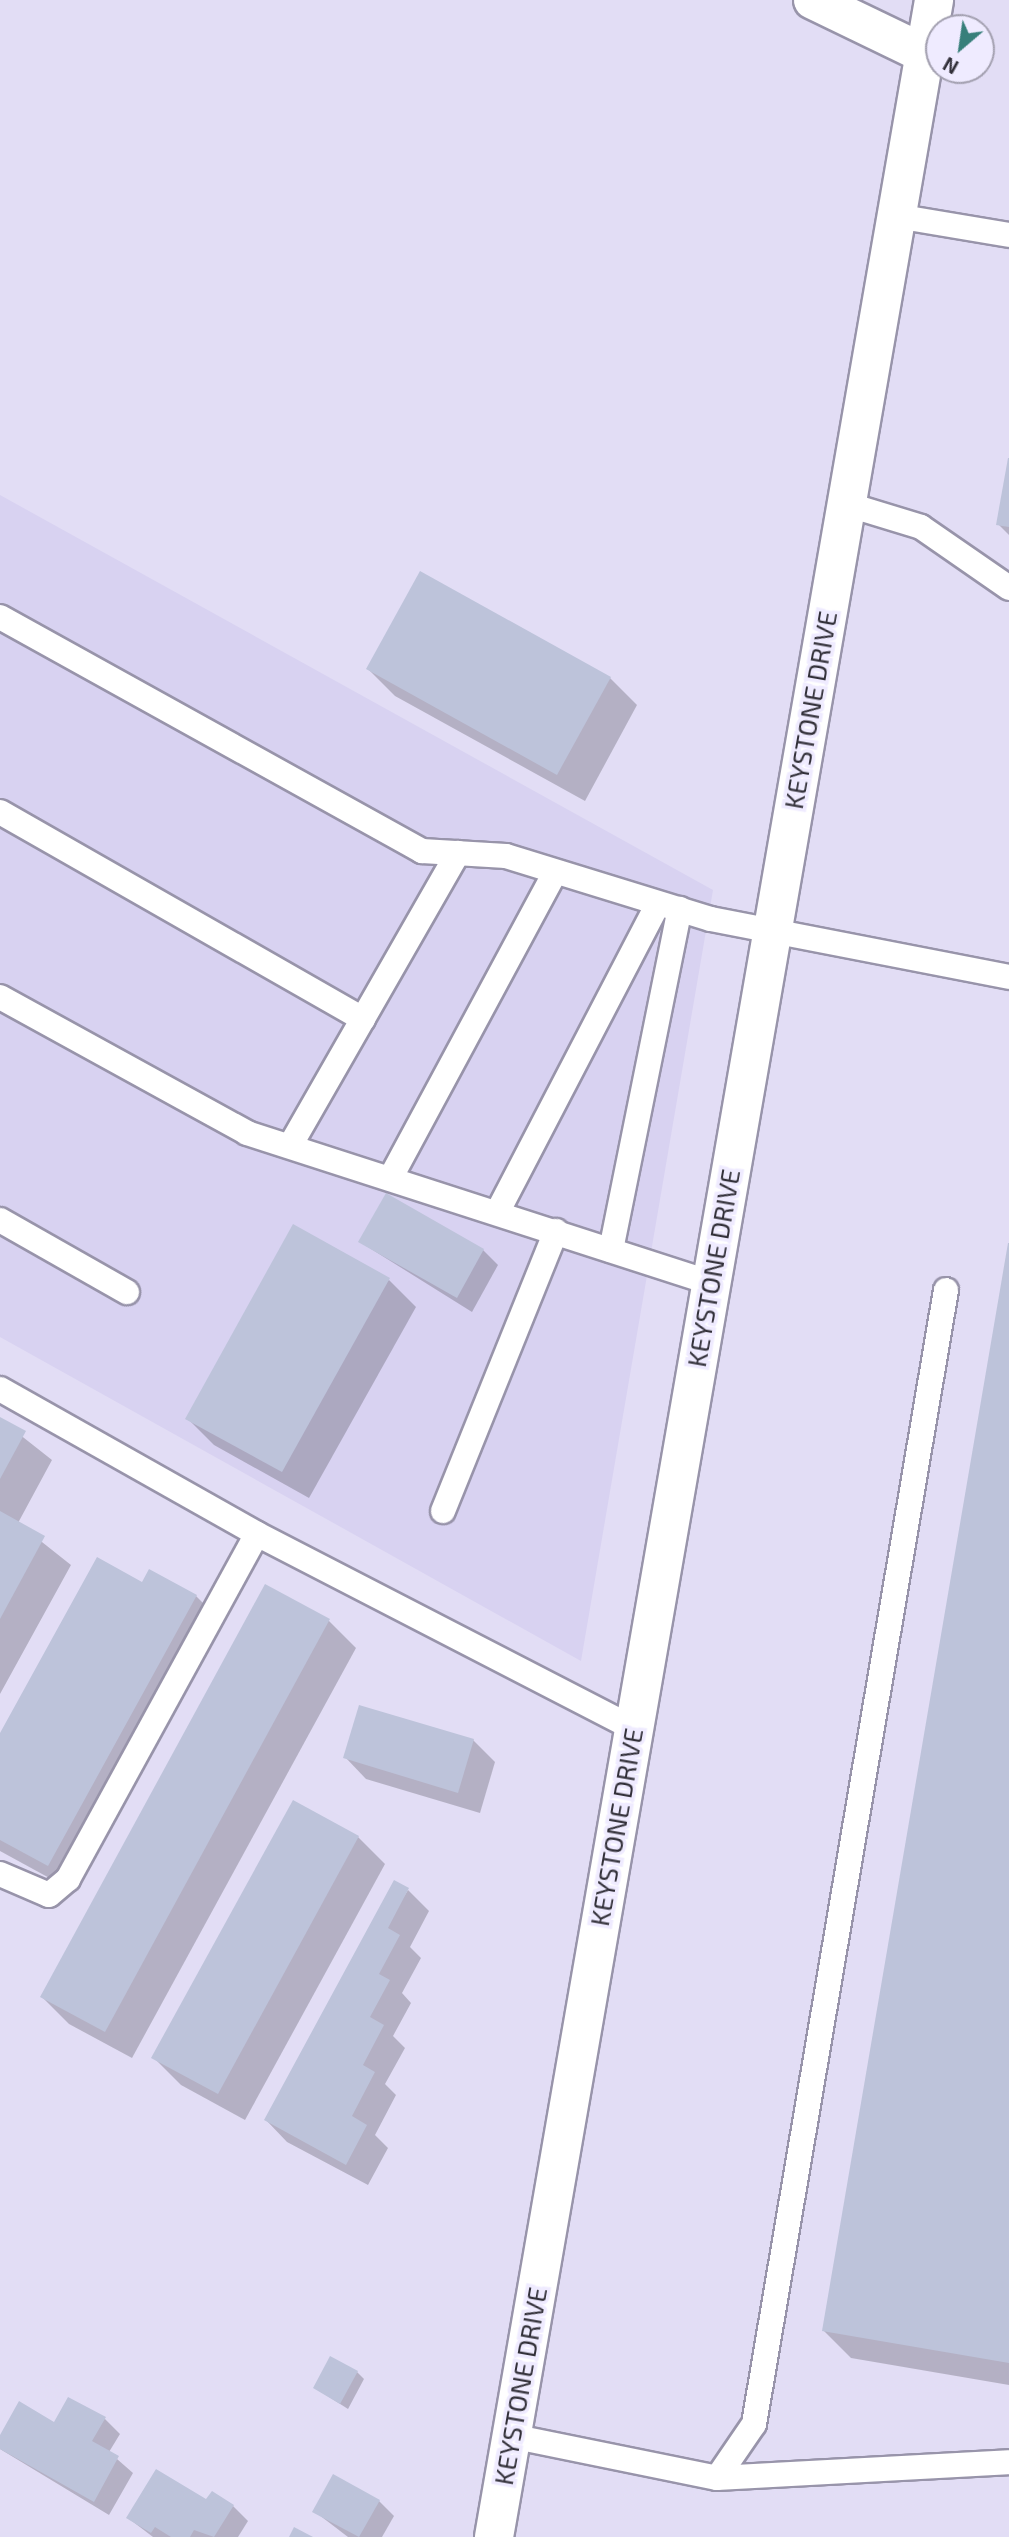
<!DOCTYPE html>
<style>
body{margin:0}
#map{position:relative;width:1009px;height:2537px;overflow:hidden;background:#e2ddf5;font-family:"Exo 2",sans-serif}
div>[style]{position:absolute}
.built>*{inset:0;background:#d8d2f1}
.shadow>*{inset:0;background:#0003}
.building>*{inset:0;background:#bdc3da}
.roads{filter:drop-shadow(2px 0 #9894aa) drop-shadow(-2px 0 #9894aa) drop-shadow(0 2px #9894aa) drop-shadow(0 -2px #9894aa)}
.service>*{height:24px;margin:-12px;padding:0 12px;transform-origin:12px;border-radius:12px;background:#fff}
.minor>*{height:38px;margin:-19px;padding:0 19px;transform-origin:19px;border-radius:19px;background:#fff}
span{translate:-50% -50%;white-space:nowrap;text-align:center;line-height:1.15;-webkit-text-stroke:7px #efebff;paint-order:stroke}
.street-label{font-size:26px;color:#323039}
.north{position:absolute;left:925px;top:14px;width:70px;height:70px;box-sizing:border-box;background:#efebff;border:2px solid #a3a0b0;border-radius:50%;rotate:209deg;font-size:19px;font-weight:700;line-height:28px;text-align:center;color:#323039}
.north::after{content:'';display:block;margin:auto;width:24px;height:32px;background:#377f7a;clip-path:polygon(50% 0,100% 100%,50% 72%,0 100%)}
</style>
<div id="map">
<div class="built">
<i style="clip-path:polygon(0 495px,713px 890px,581px 1661px,0 1337px)"></i>
</div>
<div class="shadow">
<i style="clip-path:polygon(1009px 460px,1009px 535px,998px 524px)"></i>
<i style="clip-path:polygon(368px 669px,610px 678px,637px 705px,585px 801px,395px 696px)"></i>
<i style="clip-path:polygon(360px 1242px,483px 1250px,498px 1265px,472px 1312px)"></i>
<i style="clip-path:polygon(1009px 1247px,1009px 2385px,851px 2358px,824px 2331px)"></i>
<i style="clip-path:polygon(389px 1280px,416px 1307px,309px 1498px,214px 1445px,187px 1418px)"></i>
<i style="clip-path:polygon(0 1419px,52px 1460px,18px 1523px,71px 1565px,0 1694px)"></i>
<i style="clip-path:polygon(143px 1584px,196px 1596px,223px 1623px,75px 1892px,0 1851px,0 1737px)"></i>
<i style="clip-path:polygon(266px 1586px,329px 1621px,356px 1648px,132px 2058px,69px 2024px,42px 1997px)"></i>
<i style="clip-path:polygon(473px 1740px,495px 1762px,480px 1813px,366px 1779px,345px 1757px)"></i>
<i style="clip-path:polygon(358px 1837px,385px 1864px,245px 2120px,181px 2085px,154px 2058px)"></i>
<i style="clip-path:polygon(408px 1890px,429px 1911px,410px 1947px,421px 1958px,402px 1993px,411px 2003px,393px 2036px,405px 2048px,385px 2084px,396px 2095px,375px 2135px,388px 2148px,368px 2185px,287px 2142px,266px 2120px)"></i>
<i style="clip-path:polygon(357px 2372px,364px 2379px,348px 2409px,315px 2388px)"></i>
<i style="clip-path:polygon(105px 2419px,120px 2434px,109px 2452px,133px 2473px,109px 2515px,0 2449px,0 2438px)"></i>
<i style="clip-path:polygon(379px 2501px,394px 2516px,382px 2537px,348px 2537px,314px 2511px)"></i>
<i style="clip-path:polygon(207px 2502px,233px 2506px,248px 2521px,238px 2537px,153px 2537px,128px 2518px)"></i>
</div>
<div class="building">
<i style="clip-path:polygon(1008px 458px,1009px 458px,1009px 527px,996px 525px)"></i>
<i style="clip-path:polygon(420px 571px,611px 677px,557px 775px,366px 669px)"></i>
<i style="clip-path:polygon(386px 1193px,484px 1249px,457px 1298px,358px 1242px)"></i>
<i style="clip-path:polygon(293px 1224px,390px 1278px,282px 1472px,185px 1419px)"></i>
<i style="clip-path:polygon(1008px 1243px,1009px 1243px,1009px 2363px,822px 2331px)"></i>
<i style="clip-path:polygon(0 1417px,26px 1431px,0 1479px)"></i>
<i style="clip-path:polygon(0 1511px,45px 1536px,0 1619px)"></i>
<i style="clip-path:polygon(97px 1557px,142px 1582px,149px 1569px,197px 1595px,48px 1866px,0 1840px,0 1733px)"></i>
<i style="clip-path:polygon(265px 1584px,330px 1619px,105px 2032px,40px 1997px)"></i>
<i style="clip-path:polygon(359px 1705px,474px 1739px,458px 1793px,343px 1758px)"></i>
<i style="clip-path:polygon(293px 1800px,359px 1836px,218px 2094px,151px 2058px)"></i>
<i style="clip-path:polygon(394px 1880px,409px 1888px,388px 1928px,400px 1935px,379px 1974px,390px 1980px,370px 2017px,384px 2025px,363px 2065px,375px 2072px,352px 2116px,367px 2125px,346px 2165px,264px 2120px)"></i>
<i style="clip-path:polygon(330px 2356px,358px 2371px,340px 2404px,313px 2388px)"></i>
<i style="clip-path:polygon(68px 2397px,106px 2417px,92px 2441px,119px 2456px,94px 2502px,0 2449px,0 2435px,19px 2401px,54px 2422px)"></i>
<i style="clip-path:polygon(156px 2469px,206px 2499px,212px 2491px,234px 2505px,214px 2537px,194px 2530px,190px 2537px,171px 2537px,155px 2527px,151px 2533px,126px 2518px)"></i>
<i style="clip-path:polygon(333px 2474px,380px 2500px,359px 2537px,312px 2512px)"></i>
<i style="clip-path:polygon(294px 2527px,313px 2537px,289px 2537px)"></i>
</div>
<div class="roads">
<div class="service">
<i style="left:896px;top:216px;width:115px;rotate:9.5deg"></i>
<i style="left:846px;top:504px;width:78px;rotate:17deg"></i>
<i style="left:921px;top:527px;width:107px;rotate:34.7deg"></i>
<i style="left:0;top:617px;width:483px;rotate:29deg"></i>
<i style="left:422px;top:851px;width:84px;rotate:3.4deg"></i>
<i style="left:506px;top:856px;width:214px;rotate:17.1deg"></i>
<i style="left:711px;top:919px;width:304px;rotate:11deg"></i>
<i style="left:0;top:812px;width:418px;rotate:29.7deg"></i>
<i style="left:0;top:997px;width:282px;rotate:28.8deg"></i>
<i style="left:247px;top:1133px;width:488px;rotate:17.9deg"></i>
<i style="left:290px;top:1146px;width:338px;rotate:-60.2deg"></i>
<i style="left:391px;top:1177px;width:346px;rotate:-61.7deg"></i>
<i style="left:498px;top:1211px;width:346px;rotate:-62.5deg"></i>
<i style="left:0;top:1220px;width:146px;rotate:29.6deg"></i>
<i style="left:611px;top:1250px;width:348px;rotate:-78.6deg"></i>
<i style="left:0;top:1389px;width:295px;rotate:29.4deg"></i>
<i style="left:257px;top:1534px;width:423px;rotate:27.3deg"></i>
<i style="left:443px;top:1511px;width:302px;rotate:-68deg"></i>
<i style="left:0;top:1874px;width:53px;rotate:23.2deg"></i>
<i style="left:49px;top:1895px;width:25px;rotate:-40deg"></i>
<i style="left:68px;top:1879px;width:393px;rotate:-61.3deg"></i>
<i style="left:511px;top:2436px;width:210px;rotate:11.5deg"></i>
<i style="left:717px;top:2478px;width:292px;rotate:-3.1deg"></i>
<i style="left:717px;top:2478px;width:65px;rotate:-55.6deg"></i>
<i style="left:754px;top:2424px;width:1150px;rotate:-80.39deg"></i>
</div>
<div class="minor">
<i style="left:813px;top:0;width:124px;rotate:25.7deg"></i>
<i style="left:494px;top:2537px;width:2575px;rotate:-80.16deg"></i>
</div>
</div>
<div class="street-label">
<span style="left:810px;top:710px;rotate:-80deg">KEYSTONE DRIVE</span>
<span style="left:713px;top:1268px;rotate:-80deg">KEYSTONE DRIVE</span>
<span style="left:616px;top:1827px;rotate:-80deg">KEYSTONE DRIVE</span>
<span style="left:520px;top:2386px;rotate:-80deg">KEYSTONE DRIVE</span>
</div>
<div class="north">N</div>
</div>
